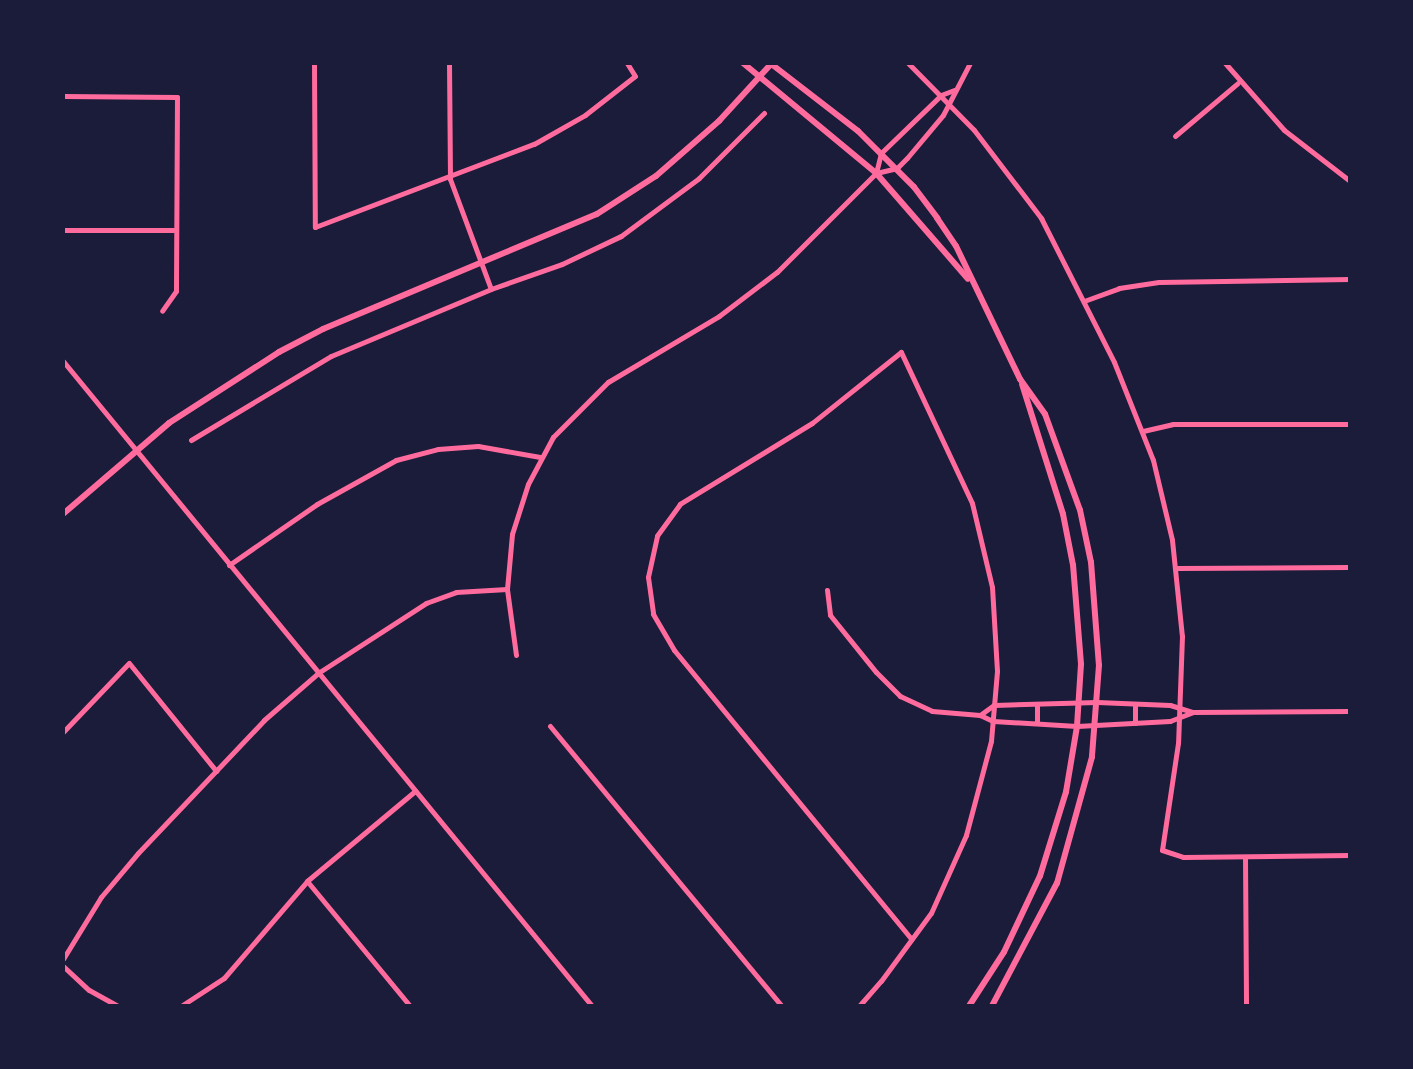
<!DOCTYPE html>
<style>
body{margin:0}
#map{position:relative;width:1413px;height:1069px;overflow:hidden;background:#1b1b3a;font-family:Figtree,sans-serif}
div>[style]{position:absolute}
.minor>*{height:5px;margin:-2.5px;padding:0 2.5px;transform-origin:2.5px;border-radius:2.5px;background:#ff6b9d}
.tertiary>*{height:6px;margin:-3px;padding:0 3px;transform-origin:3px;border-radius:3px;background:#ff6b9d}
span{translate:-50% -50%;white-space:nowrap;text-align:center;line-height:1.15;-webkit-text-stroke:7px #1b1b3a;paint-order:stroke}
.frame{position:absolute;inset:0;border:65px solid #1b1b3a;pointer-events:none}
</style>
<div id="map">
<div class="minor">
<i style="left:314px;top:63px;width:164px;rotate:89.7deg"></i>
<i style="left:315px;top:227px;width:234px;rotate:-20.8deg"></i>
<i style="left:534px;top:144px;width:59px;rotate:-29.6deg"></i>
<i style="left:585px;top:115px;width:63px;rotate:-38deg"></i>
<i style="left:635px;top:76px;width:15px;rotate:-122deg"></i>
<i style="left:449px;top:63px;width:116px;rotate:89.5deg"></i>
<i style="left:450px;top:179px;width:117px;rotate:69.6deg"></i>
<i style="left:491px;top:289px;width:75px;rotate:-19.4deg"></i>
<i style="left:562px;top:264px;width:65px;rotate:-25.4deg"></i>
<i style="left:621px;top:236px;width:97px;rotate:-36.6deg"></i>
<i style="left:699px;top:178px;width:92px;rotate:-45deg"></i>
<i style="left:908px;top:63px;width:94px;rotate:45.4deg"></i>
<i style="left:974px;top:130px;width:111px;rotate:52.7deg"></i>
<i style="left:1041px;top:218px;width:161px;rotate:63.1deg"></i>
<i style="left:1114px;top:362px;width:105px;rotate:68.3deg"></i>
<i style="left:1153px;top:460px;width:82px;rotate:76.6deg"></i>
<i style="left:1172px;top:540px;width:97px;rotate:84.1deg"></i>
<i style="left:1182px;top:636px;width:107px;rotate:92.1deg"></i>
<i style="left:1178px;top:743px;width:108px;rotate:98.5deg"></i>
<i style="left:1162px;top:850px;width:22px;rotate:18deg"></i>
<i style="left:1183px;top:857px;width:167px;rotate:-0.7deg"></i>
<i style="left:1225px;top:63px;width:89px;rotate:48.6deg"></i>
<i style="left:1284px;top:130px;width:83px;rotate:37.7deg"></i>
<i style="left:63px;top:96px;width:114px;rotate:0.5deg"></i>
<i style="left:177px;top:97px;width:194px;rotate:90.3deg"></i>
<i style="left:176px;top:291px;width:24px;rotate:125deg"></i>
<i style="left:1175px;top:136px;width:82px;rotate:-40.1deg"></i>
<i style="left:876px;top:173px;width:22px;rotate:-13deg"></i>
<i style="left:897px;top:168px;width:14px;rotate:-45deg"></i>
<i style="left:907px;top:158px;width:56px;rotate:-50.1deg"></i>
<i style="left:943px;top:115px;width:59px;rotate:-62.6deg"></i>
<i style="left:63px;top:230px;width:113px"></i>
<i style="left:1084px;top:301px;width:37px;rotate:-20deg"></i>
<i style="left:1119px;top:288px;width:40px;rotate:-8.5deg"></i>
<i style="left:1159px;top:282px;width:191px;rotate:-0.9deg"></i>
<i style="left:63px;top:361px;width:834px;rotate:50.64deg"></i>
<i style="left:1143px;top:431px;width:31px;rotate:-13deg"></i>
<i style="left:1173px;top:424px;width:177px"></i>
<i style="left:191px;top:440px;width:163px;rotate:-31deg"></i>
<i style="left:331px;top:356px;width:173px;rotate:-22.7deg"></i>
<i style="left:229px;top:565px;width:107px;rotate:-34.7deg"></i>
<i style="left:317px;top:504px;width:90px;rotate:-29.1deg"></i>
<i style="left:396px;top:460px;width:43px;rotate:-14.7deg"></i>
<i style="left:438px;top:449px;width:40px;rotate:-4.3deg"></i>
<i style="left:478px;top:446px;width:63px;rotate:10.1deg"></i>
<i style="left:1177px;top:568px;width:173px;rotate:-0.3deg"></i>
<i style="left:827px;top:590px;width:25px;rotate:83deg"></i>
<i style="left:830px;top:615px;width:73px;rotate:51.1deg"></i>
<i style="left:876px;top:672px;width:34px;rotate:45deg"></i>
<i style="left:900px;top:696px;width:35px;rotate:25deg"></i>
<i style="left:932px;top:711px;width:48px;rotate:4.8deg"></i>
<i style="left:980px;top:715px;width:14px;rotate:25deg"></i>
<i style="left:993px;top:721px;width:84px;rotate:3.4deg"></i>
<i style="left:1077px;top:726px;width:93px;rotate:-3.1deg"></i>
<i style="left:1170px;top:721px;width:25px;rotate:-21deg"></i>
<i style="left:516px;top:655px;width:67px;rotate:-97.8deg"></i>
<i style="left:507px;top:589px;width:55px;rotate:-84.8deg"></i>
<i style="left:512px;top:534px;width:52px;rotate:-72.3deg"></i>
<i style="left:528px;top:484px;width:53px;rotate:-62deg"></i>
<i style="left:553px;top:437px;width:78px;rotate:-45deg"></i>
<i style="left:608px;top:382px;width:129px;rotate:-30.7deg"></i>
<i style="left:719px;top:316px;width:73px;rotate:-37.2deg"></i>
<i style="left:777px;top:272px;width:140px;rotate:-45deg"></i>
<i style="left:876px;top:173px;width:21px;rotate:-76deg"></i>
<i style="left:881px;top:153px;width:83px;rotate:-44deg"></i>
<i style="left:941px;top:95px;width:14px;rotate:-21deg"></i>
<i style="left:1135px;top:704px;width:19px;rotate:90deg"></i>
<i style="left:980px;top:715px;width:17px;rotate:-36deg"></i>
<i style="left:994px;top:705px;width:103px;rotate:-1.7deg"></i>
<i style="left:1097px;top:702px;width:73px;rotate:2.4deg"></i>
<i style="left:1170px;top:705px;width:24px;rotate:17deg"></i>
<i style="left:1193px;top:712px;width:157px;rotate:-0.4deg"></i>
<i style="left:1037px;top:723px;width:19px;rotate:-90deg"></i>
<i style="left:550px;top:726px;width:364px;rotate:50.4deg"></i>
<i style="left:63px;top:732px;width:95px;rotate:-46.3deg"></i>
<i style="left:129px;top:663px;width:139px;rotate:51.1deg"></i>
<i style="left:1245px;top:857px;width:149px;rotate:89.6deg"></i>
<i style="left:307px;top:881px;width:162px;rotate:50.5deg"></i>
<i style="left:63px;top:959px;width:73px;rotate:-58.5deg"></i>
<i style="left:101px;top:897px;width:57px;rotate:-49.9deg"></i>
<i style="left:138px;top:853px;width:183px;rotate:-46.5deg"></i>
<i style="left:264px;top:720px;width:72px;rotate:-41deg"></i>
<i style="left:318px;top:673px;width:129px;rotate:-32.9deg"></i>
<i style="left:426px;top:603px;width:32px;rotate:-20deg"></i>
<i style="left:456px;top:592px;width:51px;rotate:-3.4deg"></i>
<i style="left:63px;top:966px;width:35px;rotate:43deg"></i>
<i style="left:89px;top:990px;width:33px;rotate:29deg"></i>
<i style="left:181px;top:1006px;width:51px;rotate:-33.1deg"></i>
<i style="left:224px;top:978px;width:128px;rotate:-49.4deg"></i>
<i style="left:307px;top:881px;width:141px;rotate:-39.8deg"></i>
<i style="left:859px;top:1006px;width:33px;rotate:-49deg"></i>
<i style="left:881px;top:981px;width:84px;rotate:-53.7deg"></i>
<i style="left:931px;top:913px;width:85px;rotate:-65.8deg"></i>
<i style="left:966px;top:835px;width:97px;rotate:-75.1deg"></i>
<i style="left:991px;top:741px;width:70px;rotate:-85.1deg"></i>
<i style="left:997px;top:671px;width:84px;rotate:-93.4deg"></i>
<i style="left:992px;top:587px;width:86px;rotate:-103.4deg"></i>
<i style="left:972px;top:503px;width:167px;rotate:-115.2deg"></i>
<i style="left:901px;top:352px;width:114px;rotate:141.4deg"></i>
<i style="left:812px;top:423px;width:155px;rotate:148.5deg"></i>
<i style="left:680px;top:504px;width:39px;rotate:126deg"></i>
<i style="left:657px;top:536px;width:42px;rotate:102.4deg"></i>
<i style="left:648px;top:577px;width:37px;rotate:82deg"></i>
<i style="left:653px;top:614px;width:42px;rotate:59.7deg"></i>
<i style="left:674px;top:650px;width:374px;rotate:50.6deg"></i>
</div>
<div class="tertiary">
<i style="left:743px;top:63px;width:173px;rotate:39.6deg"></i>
<i style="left:876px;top:173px;width:140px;rotate:49deg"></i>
<i style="left:770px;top:63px;width:111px;rotate:37.7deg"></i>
<i style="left:858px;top:131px;width:79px;rotate:45deg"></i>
<i style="left:914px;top:187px;width:39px;rotate:53deg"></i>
<i style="left:937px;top:218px;width:34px;rotate:56deg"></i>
<i style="left:956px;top:246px;width:148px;rotate:64.3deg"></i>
<i style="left:1020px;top:379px;width:43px;rotate:54.5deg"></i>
<i style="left:1045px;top:414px;width:102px;rotate:70deg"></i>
<i style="left:1080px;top:510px;width:53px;rotate:78.1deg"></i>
<i style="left:1091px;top:562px;width:103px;rotate:85.6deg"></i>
<i style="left:1099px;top:665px;width:92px;rotate:94.4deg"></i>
<i style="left:1092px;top:757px;width:131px;rotate:105.5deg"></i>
<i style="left:1057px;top:883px;width:139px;rotate:117.9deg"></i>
<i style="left:63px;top:514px;width:140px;rotate:-40.6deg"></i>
<i style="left:169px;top:423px;width:131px;rotate:-32.8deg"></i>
<i style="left:279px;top:352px;width:50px;rotate:-27.6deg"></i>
<i style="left:323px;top:329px;width:297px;rotate:-22.8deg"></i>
<i style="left:597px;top:214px;width:70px;rotate:-32.8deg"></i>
<i style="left:656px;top:176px;width:84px;rotate:-41.1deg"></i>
<i style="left:719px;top:121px;width:77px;rotate:-47.6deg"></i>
<i style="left:969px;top:1006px;width:64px;rotate:-57.1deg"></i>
<i style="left:1004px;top:952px;width:84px;rotate:-64.7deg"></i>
<i style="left:1040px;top:876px;width:88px;rotate:-72.8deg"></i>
<i style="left:1066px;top:792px;width:67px;rotate:-80.5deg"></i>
<i style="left:1077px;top:726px;width:62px;rotate:-86.3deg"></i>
<i style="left:1081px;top:664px;width:99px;rotate:-94.6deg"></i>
<i style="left:1073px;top:565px;width:52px;rotate:-101.1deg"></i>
<i style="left:1063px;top:514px;width:136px;rotate:-107.5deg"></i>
</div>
<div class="frame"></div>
</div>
